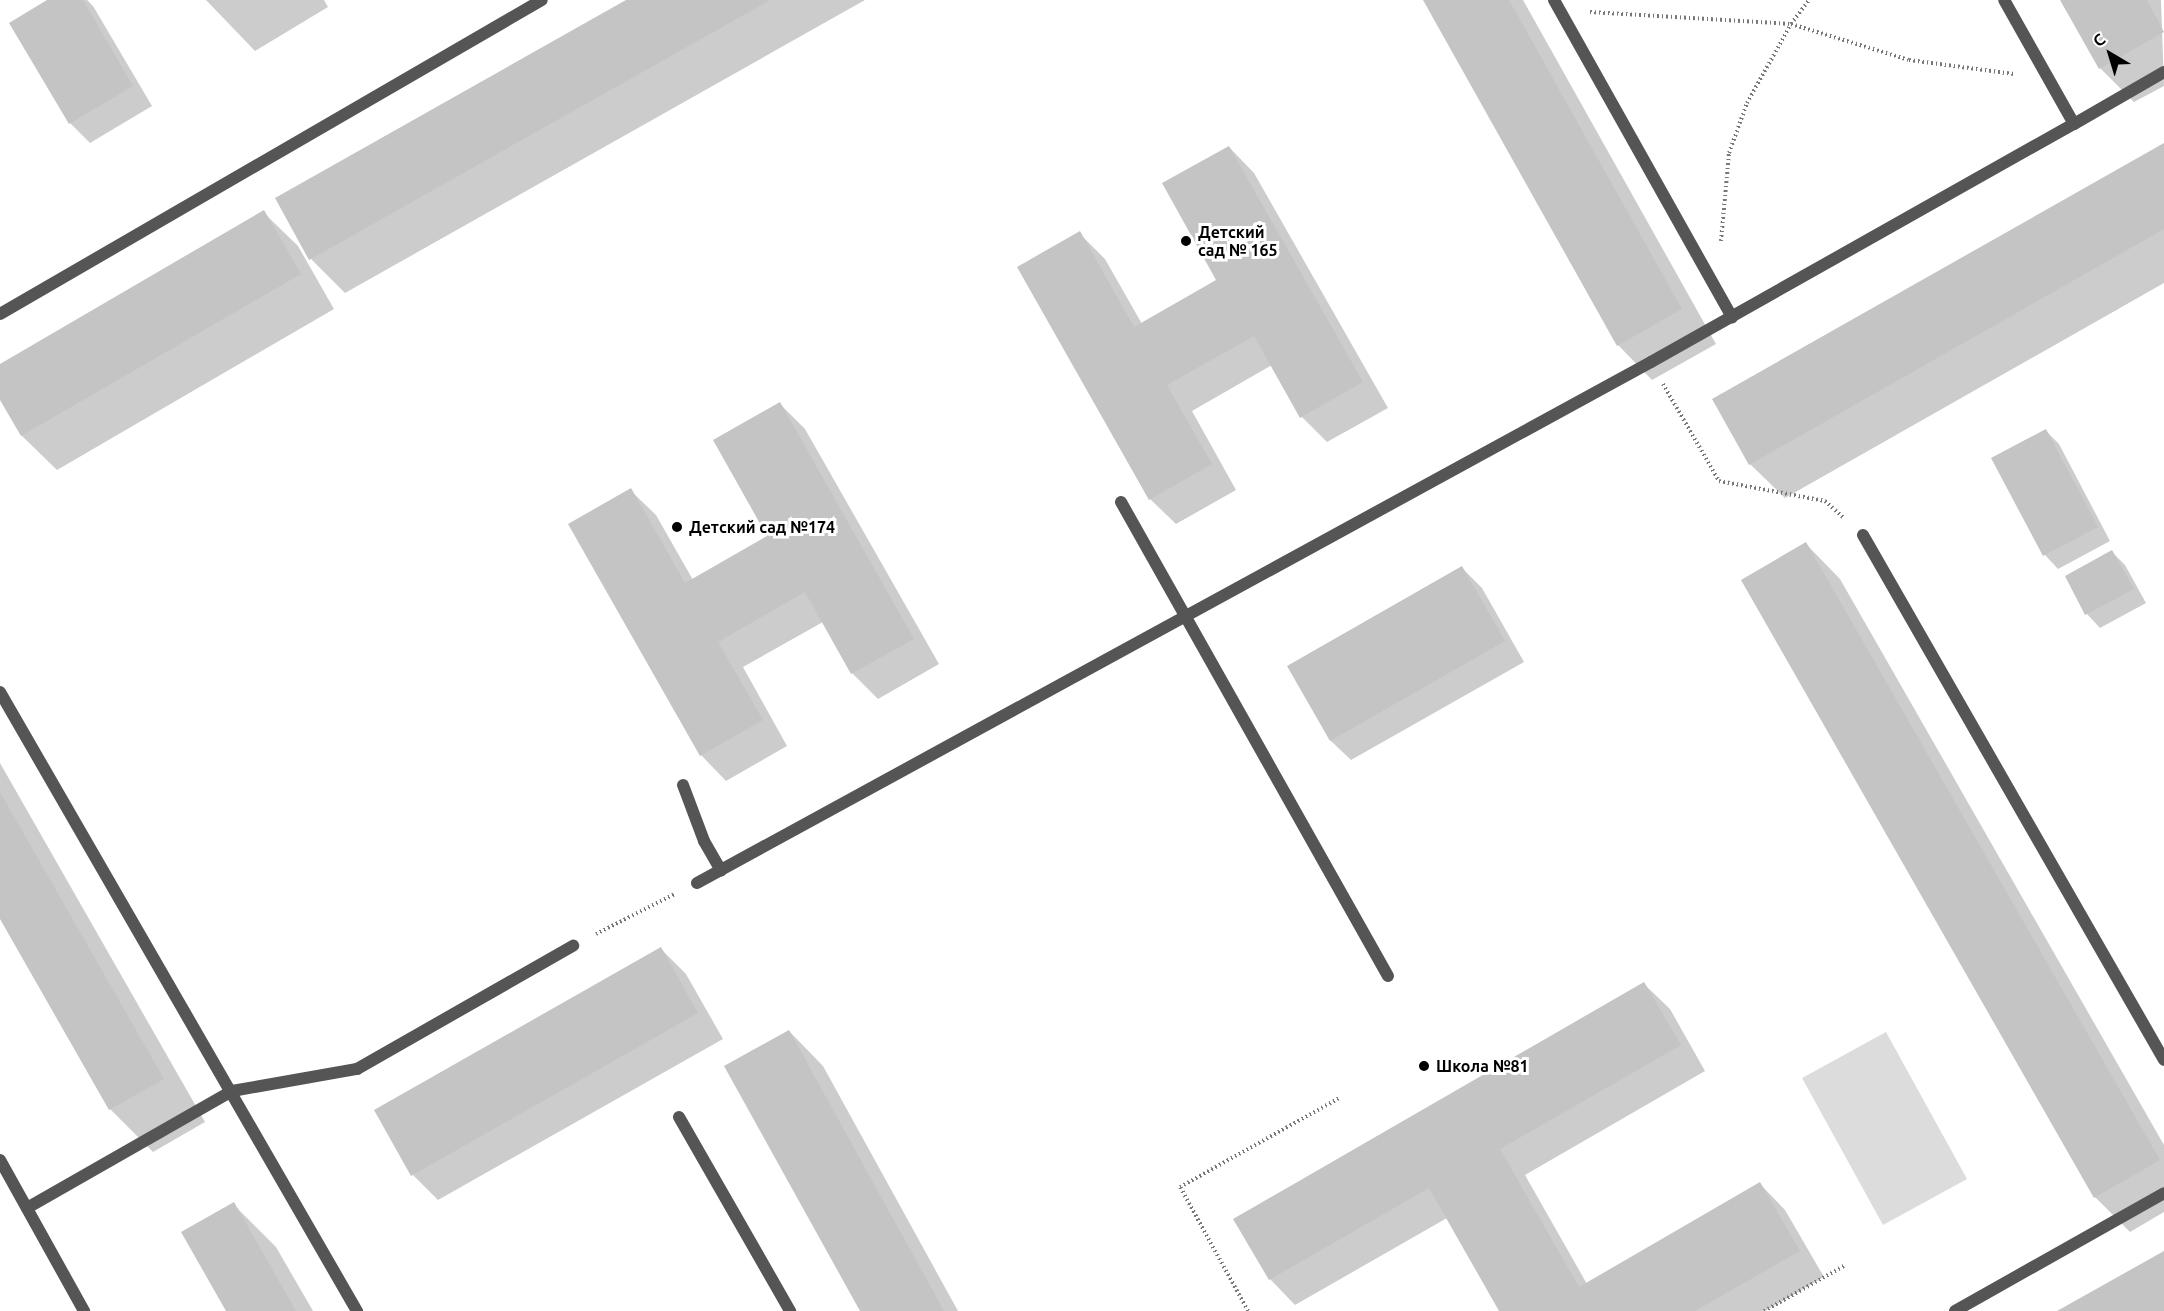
<!DOCTYPE html>
<meta charset="utf-8">
<style>
body{margin:0}
#map{position:relative;width:2164px;height:1311px;overflow:hidden;background:#fff;font-family:Ubuntu,sans-serif}
div>[style]{position:absolute}
.green>*{inset:0;background:#dcdcdc}
.shadow>*{inset:0;background:#0003}
.building>*{inset:0;background:#c4c4c4}
.path>*{height:4px;margin-top:-2px;transform-origin:0;background:repeating-linear-gradient(90deg,#777 0 1.5px,transparent 0 4.5px)}
.lane>*{height:12px;margin:-6px;padding:0 6px;transform-origin:6px;border-radius:6px;background:#555}
.street>*{height:12px;margin:-6px;padding:0 6px;transform-origin:6px;border-radius:6px;background:#555}
.dots>*{width:16px;height:16px;translate:-50% -50%;box-sizing:border-box;border:3px solid #fff;border-radius:50%}
span{translate:-50% -50%;white-space:nowrap;text-align:center;line-height:1.15;-webkit-text-stroke:6px #fff;paint-order:stroke}
.poi-label{font-size:16px;color:#000;font-weight:700}
.left{translate:0 -50%;text-align:left}
.north{position:absolute;left:2080px;top:24px;width:60px;height:60px;-webkit-text-stroke:4px #fff;paint-order:stroke;rotate:322deg;font-size:16px;font-weight:700;line-height:24px;text-align:center;color:#000}
.north::after{content:'';display:block;margin:auto;width:21px;height:27px;background:#000;clip-path:polygon(50% 0,100% 100%,50% 72%,0 100%)}
</style>
<div id="map">
<div class="green">
<i style="clip-path:polygon(1886px 1032px,1967px 1179px,1883px 1225px,1802px 1078px)"></i>
</div>
<div class="shadow">
<i style="clip-path:polygon(50px 0,87px 0,93px 6px,152px 106px,90px 143px,70px 123px,11px 23px)"></i>
<i style="clip-path:polygon(206px 0,324px 0,328px 7px,255px 51px)"></i>
<i style="clip-path:polygon(629px 0,865px 0,345px 293px,311px 259px)"></i>
<i style="clip-path:polygon(1424px 0,1523px 0,1716px 344px,1652px 380px,1618px 345px)"></i>
<i style="clip-path:polygon(2062px 0,2161px 0,2164px 86px,2134px 102px,2100px 68px)"></i>
<i style="clip-path:polygon(2164px 145px,2164px 283px,1785px 498px,1750px 464px)"></i>
<i style="clip-path:polygon(1229px 147px,1254px 173px,1388px 408px,1327px 442px,1302px 417px,1272px 365px,1192px 411px,1236px 490px,1176px 524px,1150px 499px,1079px 233px,1105px 259px,1142px 324px,1218px 280px)"></i>
<i style="clip-path:polygon(263px 212px,298px 246px,334px 309px,57px 470px,22px 436px,0 398px,0 366px)"></i>
<i style="clip-path:polygon(780px 404px,805px 429px,939px 664px,878px 699px,853px 674px,823px 622px,743px 667px,787px 746px,726px 781px,701px 755px,630px 490px,656px 515px,693px 580px,769px 537px)"></i>
<i style="clip-path:polygon(2045px 430px,2059px 444px,2110px 541px,2058px 569px,2045px 555px,1993px 458px)"></i>
<i style="clip-path:polygon(1806px 544px,1840px 579px,2164px 1145px,2164px 1212px,2130px 1232px,2095px 1197px)"></i>
<i style="clip-path:polygon(2112px 552px,2125px 565px,2146px 603px,2100px 628px,2087px 614px,2067px 577px)"></i>
<i style="clip-path:polygon(1462px 568px,1482px 588px,1524px 662px,1351px 760px,1331px 741px,1289px 667px)"></i>
<i style="clip-path:polygon(0 763px,205px 1122px,153px 1152px,111px 1110px,0 916px)"></i>
<i style="clip-path:polygon(661px 949px,686px 974px,723px 1039px,438px 1200px,413px 1175px)"></i>
<i style="clip-path:polygon(1644px 984px,1670px 1009px,1705px 1071px,1525px 1175px,1587px 1284px,1760px 1184px,1785px 1210px,1824px 1277px,1765px 1311px,1501px 1311px,1447px 1218px,1295px 1305px,1270px 1279px)"></i>
<i style="clip-path:polygon(789px 1031px,823px 1066px,958px 1311px,861px 1311px)"></i>
<i style="clip-path:polygon(233px 1204px,276px 1247px,313px 1311px,228px 1311px)"></i>
</div>
<div class="building">
<i style="clip-path:polygon(47px 0,83px 0,133px 86px,69px 124px,9px 23px)"></i>
<i style="clip-path:polygon(626px 0,770px 0,309px 260px,275px 198px)"></i>
<i style="clip-path:polygon(1423px 0,1509px 0,1682px 309px,1617px 346px)"></i>
<i style="clip-path:polygon(2060px 0,2147px 0,2164px 32px,2099px 69px)"></i>
<i style="clip-path:polygon(2164px 143px,2164px 229px,1749px 465px,1712px 399px)"></i>
<i style="clip-path:polygon(1229px 146px,1363px 382px,1300px 418px,1254px 336px,1167px 385px,1212px 464px,1149px 500px,1017px 267px,1080px 231px,1134px 327px,1216px 280px,1162px 183px)"></i>
<i style="clip-path:polygon(264px 210px,301px 274px,21px 436px,0 400px,0 364px)"></i>
<i style="clip-path:polygon(780px 402px,914px 639px,851px 674px,805px 592px,718px 642px,763px 720px,700px 756px,568px 524px,631px 488px,685px 583px,767px 536px,713px 440px)"></i>
<i style="clip-path:polygon(2046px 429px,2098px 527px,2043px 556px,1991px 458px)"></i>
<i style="clip-path:polygon(1806px 542px,2160px 1160px,2094px 1198px,1741px 580px)"></i>
<i style="clip-path:polygon(2112px 550px,2134px 589px,2085px 615px,2065px 576px)"></i>
<i style="clip-path:polygon(1462px 566px,1505px 641px,1330px 741px,1287px 666px)"></i>
<i style="clip-path:polygon(0 792px,164px 1079px,109px 1110px,0 919px)"></i>
<i style="clip-path:polygon(661px 947px,698px 1013px,411px 1176px,374px 1110px)"></i>
<i style="clip-path:polygon(1644px 982px,1681px 1045px,1500px 1149px,1579px 1287px,1760px 1182px,1800px 1251px,1695px 1311px,1499px 1311px,1429px 1188px,1269px 1280px,1233px 1219px)"></i>
<i style="clip-path:polygon(789px 1030px,944px 1311px,860px 1311px,724px 1066px)"></i>
<i style="clip-path:polygon(234px 1202px,296px 1311px,226px 1311px,181px 1232px)"></i>
<i style="clip-path:polygon(2164px 1251px,2164px 1311px,2057px 1311px)"></i>
</div>
<div class="path">
<i style="left:1590px;top:12px;width:201px;rotate:3.4deg"></i>
<i style="left:1791px;top:24px;width:123px;rotate:17deg"></i>
<i style="left:1909px;top:60px;width:106px;rotate:7.6deg"></i>
<i style="left:1721px;top:241px;width:88px;rotate:-84.8deg"></i>
<i style="left:1729px;top:153px;width:53px;rotate:-70.2deg"></i>
<i style="left:1747px;top:103px;width:90px;rotate:-60.9deg"></i>
<i style="left:1791px;top:24px;width:30px;rotate:-53deg"></i>
<i style="left:1663px;top:384px;width:112px;rotate:60deg"></i>
<i style="left:1719px;top:481px;width:108px;rotate:10.7deg"></i>
<i style="left:1825px;top:501px;width:24px;rotate:42deg"></i>
<i style="left:596px;top:934px;width:89px;rotate:-26.9deg"></i>
<i style="left:1248px;top:1311px;width:141px;rotate:-118.7deg"></i>
<i style="left:1180px;top:1187px;width:182px;rotate:-29.2deg"></i>
<i style="left:1764px;top:1311px;width:92px;rotate:-29.4deg"></i>
</div>
<div class="lane">
<i style="left:1554px;top:0;width:364px;rotate:60.7deg"></i>
<i style="left:2074px;top:124px;width:104px;rotate:-30deg"></i>
<i style="left:0;top:314px;width:626px;rotate:-30.09deg"></i>
<i style="left:1121px;top:502px;width:544px;rotate:60.61deg"></i>
<i style="left:1863px;top:535px;width:605px;rotate:60.17deg"></i>
<i style="left:0;top:692px;width:715px;rotate:60.03deg"></i>
<i style="left:683px;top:785px;width:60px;rotate:69.4deg"></i>
<i style="left:704px;top:841px;width:34px;rotate:60deg"></i>
<i style="left:697px;top:883px;width:1087px;rotate:-28.64deg"></i>
<i style="left:1651px;top:362px;width:485px;rotate:-29.4deg"></i>
<i style="left:2074px;top:124px;width:142px;rotate:-119.4deg"></i>
<i style="left:679px;top:1117px;width:224px;rotate:60.2deg"></i>
<i style="left:27px;top:1208px;width:236px;rotate:-29.7deg"></i>
<i style="left:232px;top:1091px;width:127px;rotate:-10deg"></i>
<i style="left:357px;top:1069px;width:249px;rotate:-29.7deg"></i>
<i style="left:1955px;top:1311px;width:240px;rotate:-29.4deg"></i>
</div>
<div class="street">
<i style="left:0;top:1160px;width:173px;rotate:60.9deg"></i>
</div>
<div class="dots">
<i style="left:1186px;top:241px;background:#000"></i>
<i style="left:677px;top:527px;background:#000"></i>
<i style="left:1424px;top:1066px;background:#000"></i>
</div>
<div class="poi-label">
<span class="left" style="left:1198px;top:241px">Детский<br>сад № 165</span>
<span class="left" style="left:689px;top:527px">Детский сад №174</span>
<span class="left" style="left:1436px;top:1066px">Школа №81</span>
</div>
<div class="north">С</div>
</div>
